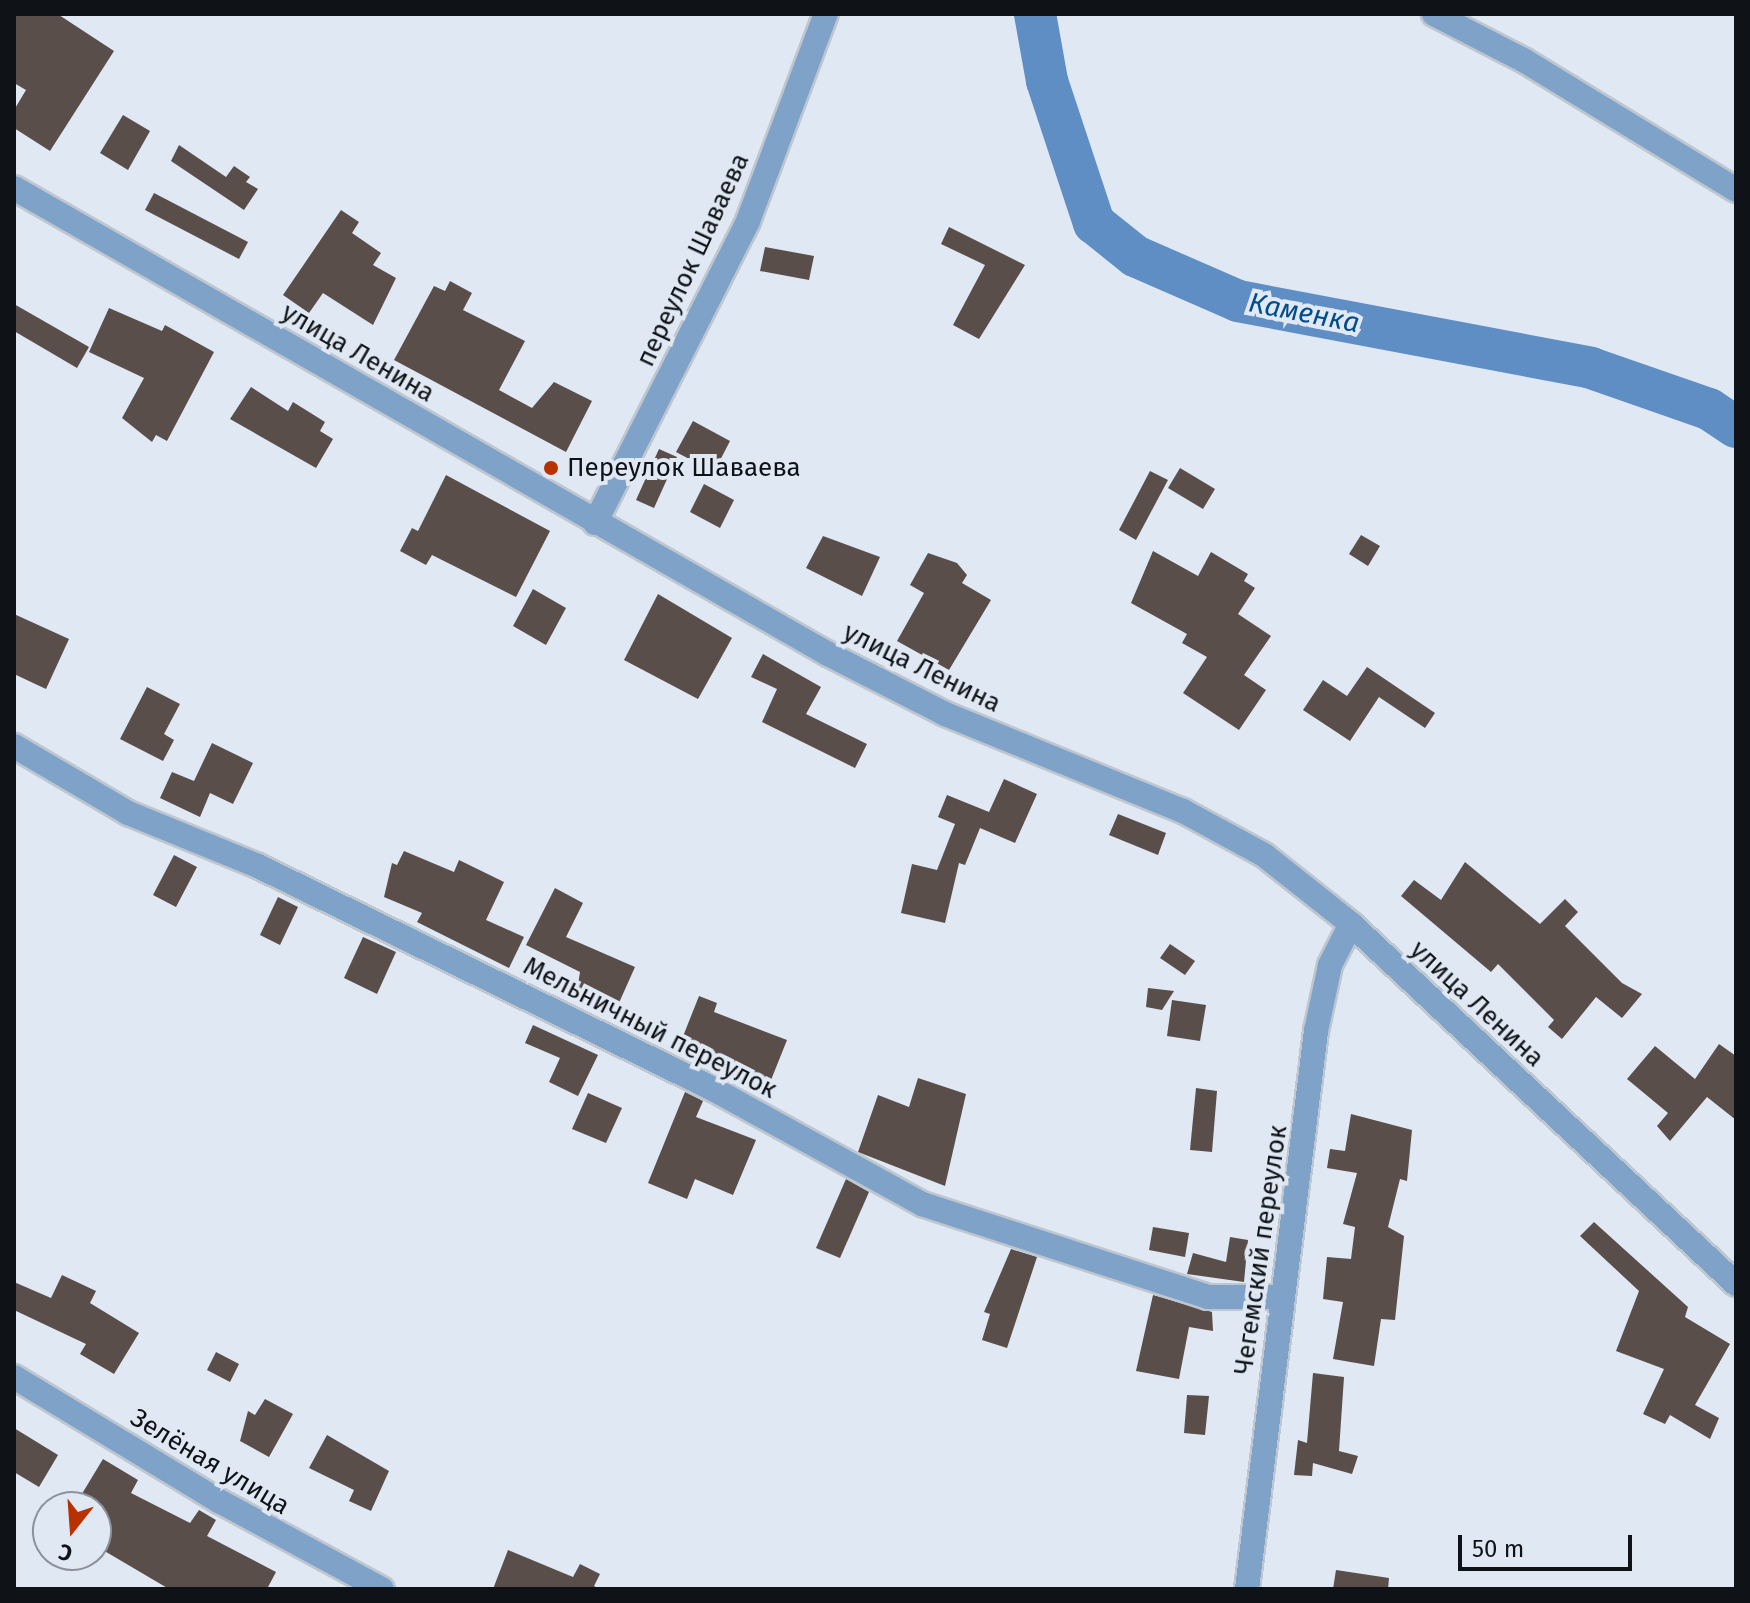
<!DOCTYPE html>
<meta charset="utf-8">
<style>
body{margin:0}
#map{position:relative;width:1750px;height:1603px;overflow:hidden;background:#dfe8f3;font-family:"Fira Sans",sans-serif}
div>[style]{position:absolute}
.river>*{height:42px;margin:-21px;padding:0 21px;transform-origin:21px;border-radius:21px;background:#5f8ec4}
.building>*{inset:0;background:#5a4e4a}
.roads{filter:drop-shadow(2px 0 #bec6d0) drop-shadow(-2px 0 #bec6d0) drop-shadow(0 2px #bec6d0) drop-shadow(0 -2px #bec6d0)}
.minor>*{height:24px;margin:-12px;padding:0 12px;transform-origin:12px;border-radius:12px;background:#7fa2c9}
.dots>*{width:22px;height:22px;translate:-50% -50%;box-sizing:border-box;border:4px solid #dfe8f3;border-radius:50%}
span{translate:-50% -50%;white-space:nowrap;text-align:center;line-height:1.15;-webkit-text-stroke:8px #dfe8f3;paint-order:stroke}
.street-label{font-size:26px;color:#0f1216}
.poi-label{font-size:26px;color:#0f1216}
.left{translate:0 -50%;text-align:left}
.water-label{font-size:28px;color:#004c8d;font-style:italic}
.frame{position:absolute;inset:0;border:16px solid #0f1216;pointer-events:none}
.north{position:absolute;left:32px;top:1491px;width:80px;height:80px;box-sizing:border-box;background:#dfe8f3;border:2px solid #8c929b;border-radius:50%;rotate:197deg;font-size:22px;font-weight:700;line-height:32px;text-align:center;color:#0f1216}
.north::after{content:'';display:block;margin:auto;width:28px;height:36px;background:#ba3100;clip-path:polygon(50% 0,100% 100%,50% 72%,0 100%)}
.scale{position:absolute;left:1458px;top:1535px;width:174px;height:36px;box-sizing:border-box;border:4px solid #0f1216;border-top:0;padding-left:10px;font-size:24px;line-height:28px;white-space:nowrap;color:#0f1216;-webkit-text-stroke:6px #dfe8f3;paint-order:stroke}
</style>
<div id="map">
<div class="river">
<i style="left:1035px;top:14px;width:68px;rotate:79.8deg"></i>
<i style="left:1047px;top:81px;width:150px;rotate:71.7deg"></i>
<i style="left:1094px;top:223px;width:53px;rotate:38.8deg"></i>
<i style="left:1135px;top:256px;width:112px;rotate:23.6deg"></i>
<i style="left:1238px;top:301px;width:359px;rotate:10.7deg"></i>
<i style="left:1591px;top:368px;width:125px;rotate:19.2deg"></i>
<i style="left:1709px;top:409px;width:32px;rotate:34deg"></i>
</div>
<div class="building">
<i style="clip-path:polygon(14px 14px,59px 15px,114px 51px,50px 151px,14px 128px,14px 110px,26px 90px,14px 83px)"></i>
<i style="clip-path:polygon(123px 115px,150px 131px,128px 170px,100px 153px)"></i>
<i style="clip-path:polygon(179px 145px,226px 177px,234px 166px,250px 177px,246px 182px,258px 189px,244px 210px,171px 161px)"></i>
<i style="clip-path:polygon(154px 193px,248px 242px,239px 259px,145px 210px)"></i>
<i style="clip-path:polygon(341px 210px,359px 222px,352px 233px,381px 253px,373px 265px,396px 278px,373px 325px,323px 293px,309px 313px,283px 295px)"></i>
<i style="clip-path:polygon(949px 227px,1025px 265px,979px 339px,953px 325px,985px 265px,941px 244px)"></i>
<i style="clip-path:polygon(765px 247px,814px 256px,809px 280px,760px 271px)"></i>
<i style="clip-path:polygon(450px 281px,472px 293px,463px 310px,525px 341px,499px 390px,532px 408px,554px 382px,592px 401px,566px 452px,394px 360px,434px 286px,445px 291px)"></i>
<i style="clip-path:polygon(14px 304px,89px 347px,77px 368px,14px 331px)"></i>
<i style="clip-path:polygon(109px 308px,162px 331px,165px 325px,214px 352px,167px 441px,156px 435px,152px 442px,122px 418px,144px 378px,89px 352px)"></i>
<i style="clip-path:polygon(251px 387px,288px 411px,293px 402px,325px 422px,320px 431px,333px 439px,316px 468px,230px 419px)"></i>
<i style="clip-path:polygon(693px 421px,730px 441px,714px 472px,676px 452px)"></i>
<i style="clip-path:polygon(659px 449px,677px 457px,654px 508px,636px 500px)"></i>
<i style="clip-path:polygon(1180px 468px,1215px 489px,1203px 509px,1168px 488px)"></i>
<i style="clip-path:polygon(1150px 471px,1168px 480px,1136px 540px,1119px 530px)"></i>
<i style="clip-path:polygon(446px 475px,550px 531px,516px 597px,432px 555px,426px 565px,400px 551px,412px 528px,418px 531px)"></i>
<i style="clip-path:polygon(704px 484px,734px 500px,720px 528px,690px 512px)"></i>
<i style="clip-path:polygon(1361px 535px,1380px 546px,1368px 566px,1349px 554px)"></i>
<i style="clip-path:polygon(823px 536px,880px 557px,862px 596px,806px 568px)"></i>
<i style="clip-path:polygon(1153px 551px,1198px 576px,1211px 552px,1248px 574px,1244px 581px,1255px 588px,1238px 614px,1271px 636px,1244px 675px,1266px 690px,1239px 730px,1183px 693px,1207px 657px,1182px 643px,1187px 634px,1131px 603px)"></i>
<i style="clip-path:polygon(928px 553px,957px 563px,967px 575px,962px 583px,991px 600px,949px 670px,897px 641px,924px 593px,910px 585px)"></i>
<i style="clip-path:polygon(533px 589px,566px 608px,546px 645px,513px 626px)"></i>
<i style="clip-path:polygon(658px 594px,732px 638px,698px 699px,624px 660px)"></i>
<i style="clip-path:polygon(14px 614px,69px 639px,46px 689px,14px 674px)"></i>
<i style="clip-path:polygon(763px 654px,821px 687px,806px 714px,867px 744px,855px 768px,762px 722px,777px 689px,751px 677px)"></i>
<i style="clip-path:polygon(1367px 667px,1435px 713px,1425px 728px,1379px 697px,1350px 741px,1303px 710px,1323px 680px,1347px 696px)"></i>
<i style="clip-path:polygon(147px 687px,180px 704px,164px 734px,174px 740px,163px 761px,120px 739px)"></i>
<i style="clip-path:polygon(212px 743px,253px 763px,233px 804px,210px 793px,200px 817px,160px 798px,172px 772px,194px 781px)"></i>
<i style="clip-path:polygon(1004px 779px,1037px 794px,1015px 843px,980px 828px,965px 865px,959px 863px,945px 923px,901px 913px,912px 864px,937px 870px,955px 824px,938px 817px,947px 795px,989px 812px)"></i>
<i style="clip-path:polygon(1118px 814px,1166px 833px,1158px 855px,1109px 835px)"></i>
<i style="clip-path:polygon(404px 851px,454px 872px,459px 860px,504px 882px,486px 920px,524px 937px,509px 968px,417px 922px,422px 913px,384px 897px,392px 863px,397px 865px)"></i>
<i style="clip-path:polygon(174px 855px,197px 867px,176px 907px,153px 895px)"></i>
<i style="clip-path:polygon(1465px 862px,1540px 924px,1565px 899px,1578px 912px,1565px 926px,1622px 983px,1642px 994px,1622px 1018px,1596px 997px,1562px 1039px,1548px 1027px,1554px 1020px,1498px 964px,1491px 972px,1401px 896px,1414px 880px,1441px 900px)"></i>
<i style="clip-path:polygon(555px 888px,583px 903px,566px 937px,635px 967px,614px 1014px,576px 997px,580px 972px,526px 945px)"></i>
<i style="clip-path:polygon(278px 897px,298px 907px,280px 945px,260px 935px)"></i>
<i style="clip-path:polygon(363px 937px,396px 952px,377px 994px,344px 978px)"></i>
<i style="clip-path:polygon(1170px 944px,1195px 961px,1185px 975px,1160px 958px)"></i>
<i style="clip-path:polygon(1148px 988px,1174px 991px,1162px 1010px,1146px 1007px)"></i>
<i style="clip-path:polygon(699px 996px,717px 1003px,714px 1012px,787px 1040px,767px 1090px,678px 1049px)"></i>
<i style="clip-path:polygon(1172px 1000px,1206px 1005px,1200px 1041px,1167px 1036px)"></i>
<i style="clip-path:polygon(533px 1025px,598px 1055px,578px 1096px,549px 1082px,560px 1058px,525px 1043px)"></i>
<i style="clip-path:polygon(1719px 1044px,1736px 1056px,1736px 1120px,1707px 1097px,1670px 1141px,1657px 1126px,1668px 1113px,1627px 1079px,1655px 1046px,1695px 1079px)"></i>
<i style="clip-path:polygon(918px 1078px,966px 1094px,945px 1186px,858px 1152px,878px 1095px,909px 1107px)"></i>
<i style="clip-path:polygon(1196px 1088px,1217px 1091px,1212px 1152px,1190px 1150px)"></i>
<i style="clip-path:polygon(685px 1092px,703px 1101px,696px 1117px,756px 1140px,733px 1195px,695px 1179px,687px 1199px,648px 1183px)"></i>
<i style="clip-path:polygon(588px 1093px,622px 1108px,606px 1143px,572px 1129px)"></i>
<i style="clip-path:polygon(1351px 1114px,1412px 1130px,1407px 1181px,1400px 1179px,1388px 1227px,1404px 1236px,1395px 1320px,1381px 1319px,1374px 1366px,1333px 1359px,1343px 1302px,1323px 1299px,1327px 1257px,1351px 1259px,1355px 1227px,1343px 1224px,1357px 1173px,1327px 1168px,1330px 1149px,1345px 1151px)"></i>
<i style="clip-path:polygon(846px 1179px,869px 1192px,840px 1258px,816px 1248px)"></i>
<i style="clip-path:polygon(1594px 1222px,1688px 1307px,1685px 1317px,1730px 1344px,1695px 1405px,1719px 1418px,1710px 1439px,1670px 1415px,1665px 1424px,1643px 1414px,1664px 1369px,1616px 1351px,1639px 1291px,1580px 1236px)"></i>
<i style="clip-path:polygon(1153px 1227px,1189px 1233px,1185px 1257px,1149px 1250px)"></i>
<i style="clip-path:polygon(1230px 1237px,1248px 1240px,1244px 1282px,1187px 1274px,1193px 1253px,1226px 1262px)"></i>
<i style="clip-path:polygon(1011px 1249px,1037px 1257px,1007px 1348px,982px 1340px,990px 1314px,984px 1312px)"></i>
<i style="clip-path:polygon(62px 1275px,96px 1291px,90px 1303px,139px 1333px,114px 1374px,80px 1354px,86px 1344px,14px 1310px,14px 1282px,51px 1298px)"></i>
<i style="clip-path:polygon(1153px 1295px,1212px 1312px,1213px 1331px,1189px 1327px,1179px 1379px,1136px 1371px)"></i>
<i style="clip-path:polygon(216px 1352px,239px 1364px,230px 1382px,207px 1370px)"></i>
<i style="clip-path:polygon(1313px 1373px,1344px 1377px,1339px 1451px,1358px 1456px,1352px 1474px,1313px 1463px,1312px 1476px,1294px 1475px,1298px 1440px,1307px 1443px)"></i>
<i style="clip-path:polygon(1187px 1395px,1209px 1396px,1205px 1435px,1184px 1433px)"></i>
<i style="clip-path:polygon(265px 1399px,293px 1414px,269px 1457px,240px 1441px,248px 1411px,255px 1415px)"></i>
<i style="clip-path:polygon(14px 1428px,58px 1455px,39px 1487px,14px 1472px)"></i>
<i style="clip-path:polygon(327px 1435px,389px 1471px,371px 1511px,349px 1501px,354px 1490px,309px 1468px)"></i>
<i style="clip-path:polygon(103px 1459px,138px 1480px,131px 1493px,190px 1523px,199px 1510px,216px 1520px,207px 1536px,276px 1572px,267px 1589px,169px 1589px,96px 1546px,96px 1507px,74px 1507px)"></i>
<i style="clip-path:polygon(508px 1550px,573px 1577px,580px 1564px,600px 1574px,594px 1586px,600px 1589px,493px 1589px)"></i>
<i style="clip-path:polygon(1336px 1570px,1389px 1578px,1388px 1589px,1333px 1589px)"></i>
</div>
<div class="roads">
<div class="minor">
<i style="left:1434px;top:14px;width:102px;rotate:27.3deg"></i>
<i style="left:1525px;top:61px;width:247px;rotate:31.4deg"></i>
<i style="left:14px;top:188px;width:938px;rotate:29.79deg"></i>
<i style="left:828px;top:654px;width:131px;rotate:27.1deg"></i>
<i style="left:945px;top:714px;width:257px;rotate:22.2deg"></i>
<i style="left:1183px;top:811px;width:92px;rotate:28.5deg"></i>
<i style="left:1264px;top:855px;width:111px;rotate:38.4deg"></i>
<i style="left:1351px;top:924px;width:527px;rotate:43.08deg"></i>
<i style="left:595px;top:523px;width:339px;rotate:-63.1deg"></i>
<i style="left:748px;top:221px;width:221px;rotate:-69.4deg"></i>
<i style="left:14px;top:746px;width:132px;rotate:30.4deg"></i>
<i style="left:128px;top:813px;width:140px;rotate:22.2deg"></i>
<i style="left:258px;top:866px;width:507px;rotate:26.11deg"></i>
<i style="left:713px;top:1089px;width:239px;rotate:28.8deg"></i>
<i style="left:922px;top:1204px;width:301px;rotate:18deg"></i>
<i style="left:1208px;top:1297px;width:71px"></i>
<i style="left:14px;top:1377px;width:240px;rotate:31.2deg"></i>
<i style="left:219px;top:1501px;width:185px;rotate:28.4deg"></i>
<i style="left:1247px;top:1589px;width:562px;rotate:-82.95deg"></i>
<i style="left:1316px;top:1031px;width:67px;rotate:-78deg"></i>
<i style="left:1330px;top:965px;width:46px;rotate:-62.9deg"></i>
</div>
</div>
<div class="dots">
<i style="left:551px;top:468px;background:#ba3100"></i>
</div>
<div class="street-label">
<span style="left:693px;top:260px;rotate:-65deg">переулок Шаваева</span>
<span style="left:358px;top:353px;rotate:30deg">улица Ленина</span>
<span style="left:922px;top:668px;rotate:26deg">улица Ленина</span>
<span style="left:1477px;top:1004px;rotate:43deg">улица Ленина</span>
<span style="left:650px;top:1028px;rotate:27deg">Мельничный переулок</span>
<span style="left:1261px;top:1250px;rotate:-82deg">Чегемский переулок</span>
<span style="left:210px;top:1462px;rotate:31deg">Зелёная улица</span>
</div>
<div class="poi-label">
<span class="left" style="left:567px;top:468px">Переулок Шаваева</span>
</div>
<div class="water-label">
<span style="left:1304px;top:313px;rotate:11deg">Каменка</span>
</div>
<div class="frame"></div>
<div class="north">С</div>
<div class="scale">50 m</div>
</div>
